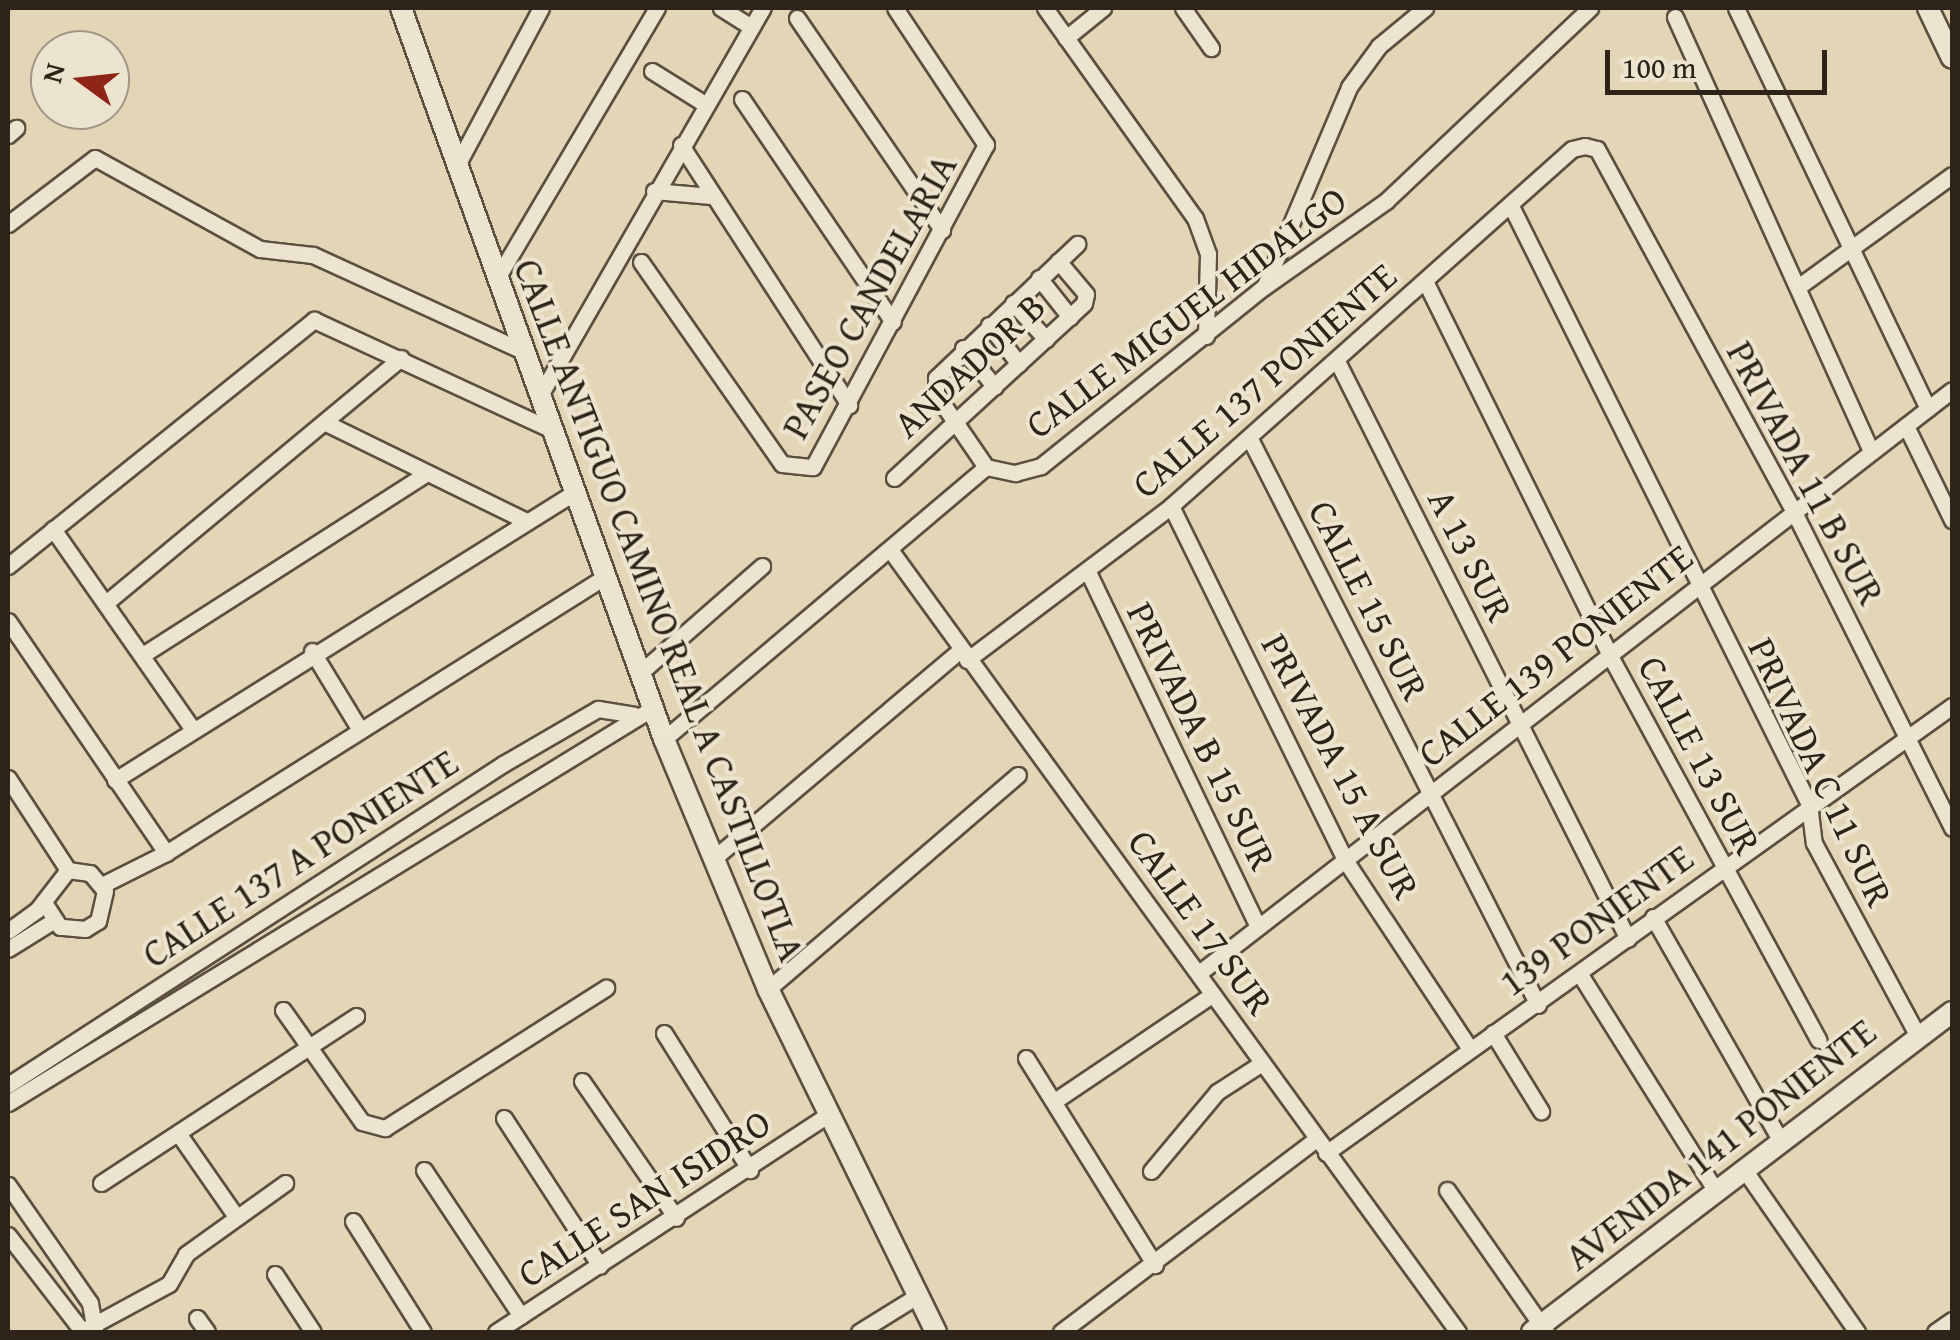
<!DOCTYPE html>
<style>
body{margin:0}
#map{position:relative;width:1960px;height:1340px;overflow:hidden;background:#e3d6b7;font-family:"Gentium Book Plus",serif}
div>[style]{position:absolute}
.roads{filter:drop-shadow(2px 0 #5b5040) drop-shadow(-2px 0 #5b5040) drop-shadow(0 2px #5b5040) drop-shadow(0 -2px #5b5040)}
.street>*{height:15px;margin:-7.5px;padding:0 7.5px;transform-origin:7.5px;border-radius:7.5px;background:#ede4d0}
.secondary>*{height:20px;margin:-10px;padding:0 10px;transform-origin:10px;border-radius:10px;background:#ede4d0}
span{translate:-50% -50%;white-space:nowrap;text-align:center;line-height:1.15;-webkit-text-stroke:8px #ede4d0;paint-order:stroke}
.street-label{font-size:38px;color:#2e2318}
.frame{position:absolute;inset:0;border:10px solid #2e2318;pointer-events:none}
.north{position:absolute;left:30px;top:30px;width:100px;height:100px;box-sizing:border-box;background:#ede4d0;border:2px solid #a19786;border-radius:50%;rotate:285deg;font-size:28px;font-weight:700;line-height:40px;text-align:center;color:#2e2318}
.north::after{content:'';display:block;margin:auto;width:35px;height:45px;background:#8f2418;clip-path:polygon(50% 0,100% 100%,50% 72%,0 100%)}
.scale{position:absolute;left:1605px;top:50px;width:222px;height:45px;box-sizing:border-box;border:5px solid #2e2318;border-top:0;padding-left:12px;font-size:30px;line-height:35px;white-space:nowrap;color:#2e2318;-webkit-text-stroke:8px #ede4d0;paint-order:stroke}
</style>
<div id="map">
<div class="roads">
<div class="street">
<i style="left:721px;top:8px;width:36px;rotate:32deg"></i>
<i style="left:1045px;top:8px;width:258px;rotate:54.5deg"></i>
<i style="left:1195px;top:218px;width:38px;rotate:70deg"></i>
<i style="left:1208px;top:254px;width:82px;rotate:91.4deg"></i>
<i style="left:1183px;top:8px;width:49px;rotate:55deg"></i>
<i style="left:1736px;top:8px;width:444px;rotate:64.4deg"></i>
<i style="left:1675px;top:17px;width:477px;rotate:65.7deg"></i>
<i style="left:797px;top:18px;width:257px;rotate:55.6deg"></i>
<i style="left:1066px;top:38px;width:48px;rotate:-39deg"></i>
<i style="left:652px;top:71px;width:62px;rotate:31.9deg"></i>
<i style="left:742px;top:99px;width:269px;rotate:55.9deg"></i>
<i style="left:8px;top:135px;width:11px;rotate:-41deg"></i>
<i style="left:681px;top:145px;width:310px;rotate:57.1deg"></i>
<i style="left:456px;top:167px;width:180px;rotate:-61.9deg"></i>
<i style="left:654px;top:191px;width:57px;rotate:5deg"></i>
<i style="left:1513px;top:210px;width:664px;rotate:63.51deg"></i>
<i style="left:1809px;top:804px;width:39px;rotate:83deg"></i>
<i style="left:1814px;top:843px;width:219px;rotate:61.7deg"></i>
<i style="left:8px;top:224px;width:109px;rotate:-37.2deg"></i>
<i style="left:95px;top:158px;width:188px;rotate:28.9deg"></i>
<i style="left:260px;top:249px;width:53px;rotate:6.5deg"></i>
<i style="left:313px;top:255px;width:231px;rotate:24.6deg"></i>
<i style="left:641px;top:262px;width:246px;rotate:55.1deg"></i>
<i style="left:782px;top:464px;width:31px;rotate:6deg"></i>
<i style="left:813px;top:467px;width:366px;rotate:-61.8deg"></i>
<i style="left:986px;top:145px;width:164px;rotate:-123.6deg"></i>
<i style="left:1039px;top:278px;width:50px;rotate:51.5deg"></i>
<i style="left:496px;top:280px;width:316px;rotate:-59.4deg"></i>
<i style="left:1425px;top:281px;width:416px;rotate:63.7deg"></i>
<i style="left:1609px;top:654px;width:439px;rotate:61.5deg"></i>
<i style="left:1266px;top:283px;width:213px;rotate:-67deg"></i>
<i style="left:1349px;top:87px;width:51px;rotate:-53.8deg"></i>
<i style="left:1379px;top:46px;width:60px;rotate:-39.6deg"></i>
<i style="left:1798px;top:287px;width:190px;rotate:-36deg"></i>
<i style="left:1013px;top:303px;width:49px;rotate:47.5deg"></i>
<i style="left:989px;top:325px;width:49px;rotate:52.4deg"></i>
<i style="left:963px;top:348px;width:50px;rotate:50.6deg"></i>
<i style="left:1337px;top:361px;width:647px;rotate:63.28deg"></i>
<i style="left:539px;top:397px;width:449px;rotate:-60.1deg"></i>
<i style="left:328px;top:424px;width:220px;rotate:26.1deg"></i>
<i style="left:1906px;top:426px;width:105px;rotate:63.9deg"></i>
<i style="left:1250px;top:439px;width:635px;rotate:63.03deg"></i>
<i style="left:986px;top:467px;width:30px;rotate:12deg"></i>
<i style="left:1015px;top:473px;width:27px;rotate:-15deg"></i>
<i style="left:1041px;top:466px;width:286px;rotate:-38.8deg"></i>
<i style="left:1264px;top:287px;width:149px;rotate:-35.2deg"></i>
<i style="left:1386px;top:201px;width:281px;rotate:-43.4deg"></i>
<i style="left:986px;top:467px;width:88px;rotate:-124.4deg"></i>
<i style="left:936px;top:394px;width:16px;rotate:-90deg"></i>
<i style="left:936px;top:378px;width:195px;rotate:-43.5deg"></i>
<i style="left:894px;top:478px;width:258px;rotate:-42.6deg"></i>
<i style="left:1084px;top:303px;width:9px;rotate:-77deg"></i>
<i style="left:1086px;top:294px;width:43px;rotate:-130.3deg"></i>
<i style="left:1171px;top:506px;width:398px;rotate:63.8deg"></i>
<i style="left:1347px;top:863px;width:221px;rotate:56.5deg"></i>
<i style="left:53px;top:529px;width:241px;rotate:55.1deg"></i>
<i style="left:891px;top:551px;width:965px;rotate:54.02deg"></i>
<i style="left:8px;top:566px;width:393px;rotate:-38.8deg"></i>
<i style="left:314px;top:320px;width:262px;rotate:24.8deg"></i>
<i style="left:1089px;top:574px;width:390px;rotate:64.4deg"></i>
<i style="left:107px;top:602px;width:382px;rotate:-39.7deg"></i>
<i style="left:8px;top:621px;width:281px;rotate:55.7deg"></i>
<i style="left:312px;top:651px;width:92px;rotate:58.7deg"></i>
<i style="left:144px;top:654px;width:335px;rotate:-32.6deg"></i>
<i style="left:967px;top:660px;width:256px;rotate:-37deg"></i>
<i style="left:1171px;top:506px;width:537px;rotate:-41.68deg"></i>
<i style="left:1572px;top:149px;width:13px;rotate:-13deg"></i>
<i style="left:1585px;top:146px;width:12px;rotate:14deg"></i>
<i style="left:1597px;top:149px;width:415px;rotate:61.5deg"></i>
<i style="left:1795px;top:514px;width:351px;rotate:63.4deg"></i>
<i style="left:641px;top:672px;width:161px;rotate:-41.2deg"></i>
<i style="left:664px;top:739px;width:422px;rotate:-40.2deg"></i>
<i style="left:8px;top:778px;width:110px;rotate:56.9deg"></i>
<i style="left:115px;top:780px;width:543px;rotate:-32.05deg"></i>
<i style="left:713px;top:859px;width:324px;rotate:-40.2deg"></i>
<i style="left:102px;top:885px;width:72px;rotate:-26.6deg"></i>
<i style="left:166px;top:853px;width:520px;rotate:-32.19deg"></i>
<i style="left:1653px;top:917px;width:258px;rotate:60.3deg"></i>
<i style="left:8px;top:931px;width:36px;rotate:-36deg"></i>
<i style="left:37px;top:910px;width:51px;rotate:-52.2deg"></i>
<i style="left:68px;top:870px;width:22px;rotate:8deg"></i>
<i style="left:90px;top:873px;width:23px;rotate:50deg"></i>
<i style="left:105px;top:891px;width:31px;rotate:103deg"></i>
<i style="left:98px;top:921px;width:15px;rotate:148deg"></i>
<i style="left:85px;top:929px;width:25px;rotate:-175deg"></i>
<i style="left:60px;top:927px;width:30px;rotate:-123deg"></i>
<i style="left:8px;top:949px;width:53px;rotate:-31.9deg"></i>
<i style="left:1199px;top:973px;width:952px;rotate:-37.75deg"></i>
<i style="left:1581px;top:976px;width:252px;rotate:57.9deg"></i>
<i style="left:768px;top:989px;width:329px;rotate:-40.6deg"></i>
<i style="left:283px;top:1010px;width:137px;rotate:54.8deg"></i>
<i style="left:362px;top:1122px;width:24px;rotate:15deg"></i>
<i style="left:385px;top:1128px;width:262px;rotate:-32.4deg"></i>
<i style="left:664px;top:1033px;width:162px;rotate:57.9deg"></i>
<i style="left:1493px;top:1033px;width:92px;rotate:58.4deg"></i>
<i style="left:1026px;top:1058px;width:244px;rotate:58.1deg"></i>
<i style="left:582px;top:1081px;width:166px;rotate:55.5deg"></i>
<i style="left:8px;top:1085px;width:590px;rotate:-32.96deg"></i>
<i style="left:503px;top:764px;width:110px;rotate:-30.1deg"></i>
<i style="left:598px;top:709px;width:36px;rotate:9deg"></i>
<i style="left:1056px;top:1100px;width:189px;rotate:-34deg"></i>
<i style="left:8px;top:1103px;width:756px;rotate:-31.48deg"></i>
<i style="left:504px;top:1118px;width:176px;rotate:57deg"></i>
<i style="left:178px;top:1133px;width:100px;rotate:55.2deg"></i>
<i style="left:1326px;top:1153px;width:769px;rotate:-35.53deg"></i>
<i style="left:1743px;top:1168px;width:200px;rotate:55.2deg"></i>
<i style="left:424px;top:1170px;width:175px;rotate:56.4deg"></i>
<i style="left:1151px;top:1171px;width:103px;rotate:-50.1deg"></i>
<i style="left:1217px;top:1092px;width:54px;rotate:-32.8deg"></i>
<i style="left:101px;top:1183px;width:305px;rotate:-33.2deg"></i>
<i style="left:8px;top:1185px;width:144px;rotate:55.2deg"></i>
<i style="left:90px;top:1303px;width:29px;rotate:80deg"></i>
<i style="left:1447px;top:1190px;width:173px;rotate:55.1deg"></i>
<i style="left:353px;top:1221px;width:131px;rotate:57.8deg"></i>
<i style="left:8px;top:1235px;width:123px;rotate:52.3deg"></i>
<i style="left:275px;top:1274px;width:69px;rotate:56.8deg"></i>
<i style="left:197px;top:1318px;width:17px;rotate:54deg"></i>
<i style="left:82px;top:1331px;width:99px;rotate:-28.4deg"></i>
<i style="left:169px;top:1284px;width:34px;rotate:-60deg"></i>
<i style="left:186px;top:1254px;width:122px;rotate:-35.6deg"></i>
<i style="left:496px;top:1332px;width:394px;rotate:-33.2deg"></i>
<i style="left:859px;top:1332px;width:68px;rotate:-31.8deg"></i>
<i style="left:1061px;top:1332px;width:320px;rotate:-37.1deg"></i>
<i style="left:1935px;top:1332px;width:21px;rotate:-35deg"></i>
</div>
<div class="secondary">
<i style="left:401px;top:8px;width:777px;rotate:70.21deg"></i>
<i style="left:664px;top:739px;width:271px;rotate:67.4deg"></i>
<i style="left:768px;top:989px;width:382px;rotate:63.9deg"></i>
<i style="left:1928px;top:8px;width:55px;rotate:64.4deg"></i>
<i style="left:1532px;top:1332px;width:528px;rotate:-37.3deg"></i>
</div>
</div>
<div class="street-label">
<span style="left:869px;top:296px;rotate:-61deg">PASEO CANDELARIA</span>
<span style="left:1186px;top:312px;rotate:-37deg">CALLE MIGUEL HIDALGO</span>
<span style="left:969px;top:365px;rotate:-43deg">ANDADOR B</span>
<span style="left:1264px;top:380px;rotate:-41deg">CALLE 137 PONIENTE</span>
<span style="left:1806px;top:473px;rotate:62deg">PRIVADA 11 B SUR</span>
<span style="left:1471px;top:555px;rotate:63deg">A 13 SUR</span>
<span style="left:1369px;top:600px;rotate:63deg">CALLE 15 SUR</span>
<span style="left:660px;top:610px;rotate:69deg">CALLE ANTIGUO CAMINO REAL A CASTILLOTLA</span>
<span style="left:1555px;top:655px;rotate:-38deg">CALLE 139 PONIENTE</span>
<span style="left:1202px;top:736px;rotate:64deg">PRIVADA B 15 SUR</span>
<span style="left:1700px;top:755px;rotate:62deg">CALLE 13 SUR</span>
<span style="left:1341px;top:766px;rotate:62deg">PRIVADA 15 A SUR</span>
<span style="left:1821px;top:772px;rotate:65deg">PRIVADA C 11 SUR</span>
<span style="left:300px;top:858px;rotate:-33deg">CALLE 137 A PONIENTE</span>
<span style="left:1596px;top:920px;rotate:-36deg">139 PONIENTE</span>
<span style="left:1201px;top:922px;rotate:54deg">CALLE 17 SUR</span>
<span style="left:1720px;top:1144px;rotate:-38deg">AVENIDA 141 PONIENTE</span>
<span style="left:644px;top:1198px;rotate:-33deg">CALLE SAN ISIDRO</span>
</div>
<div class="frame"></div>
<div class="north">N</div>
<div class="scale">100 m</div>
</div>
